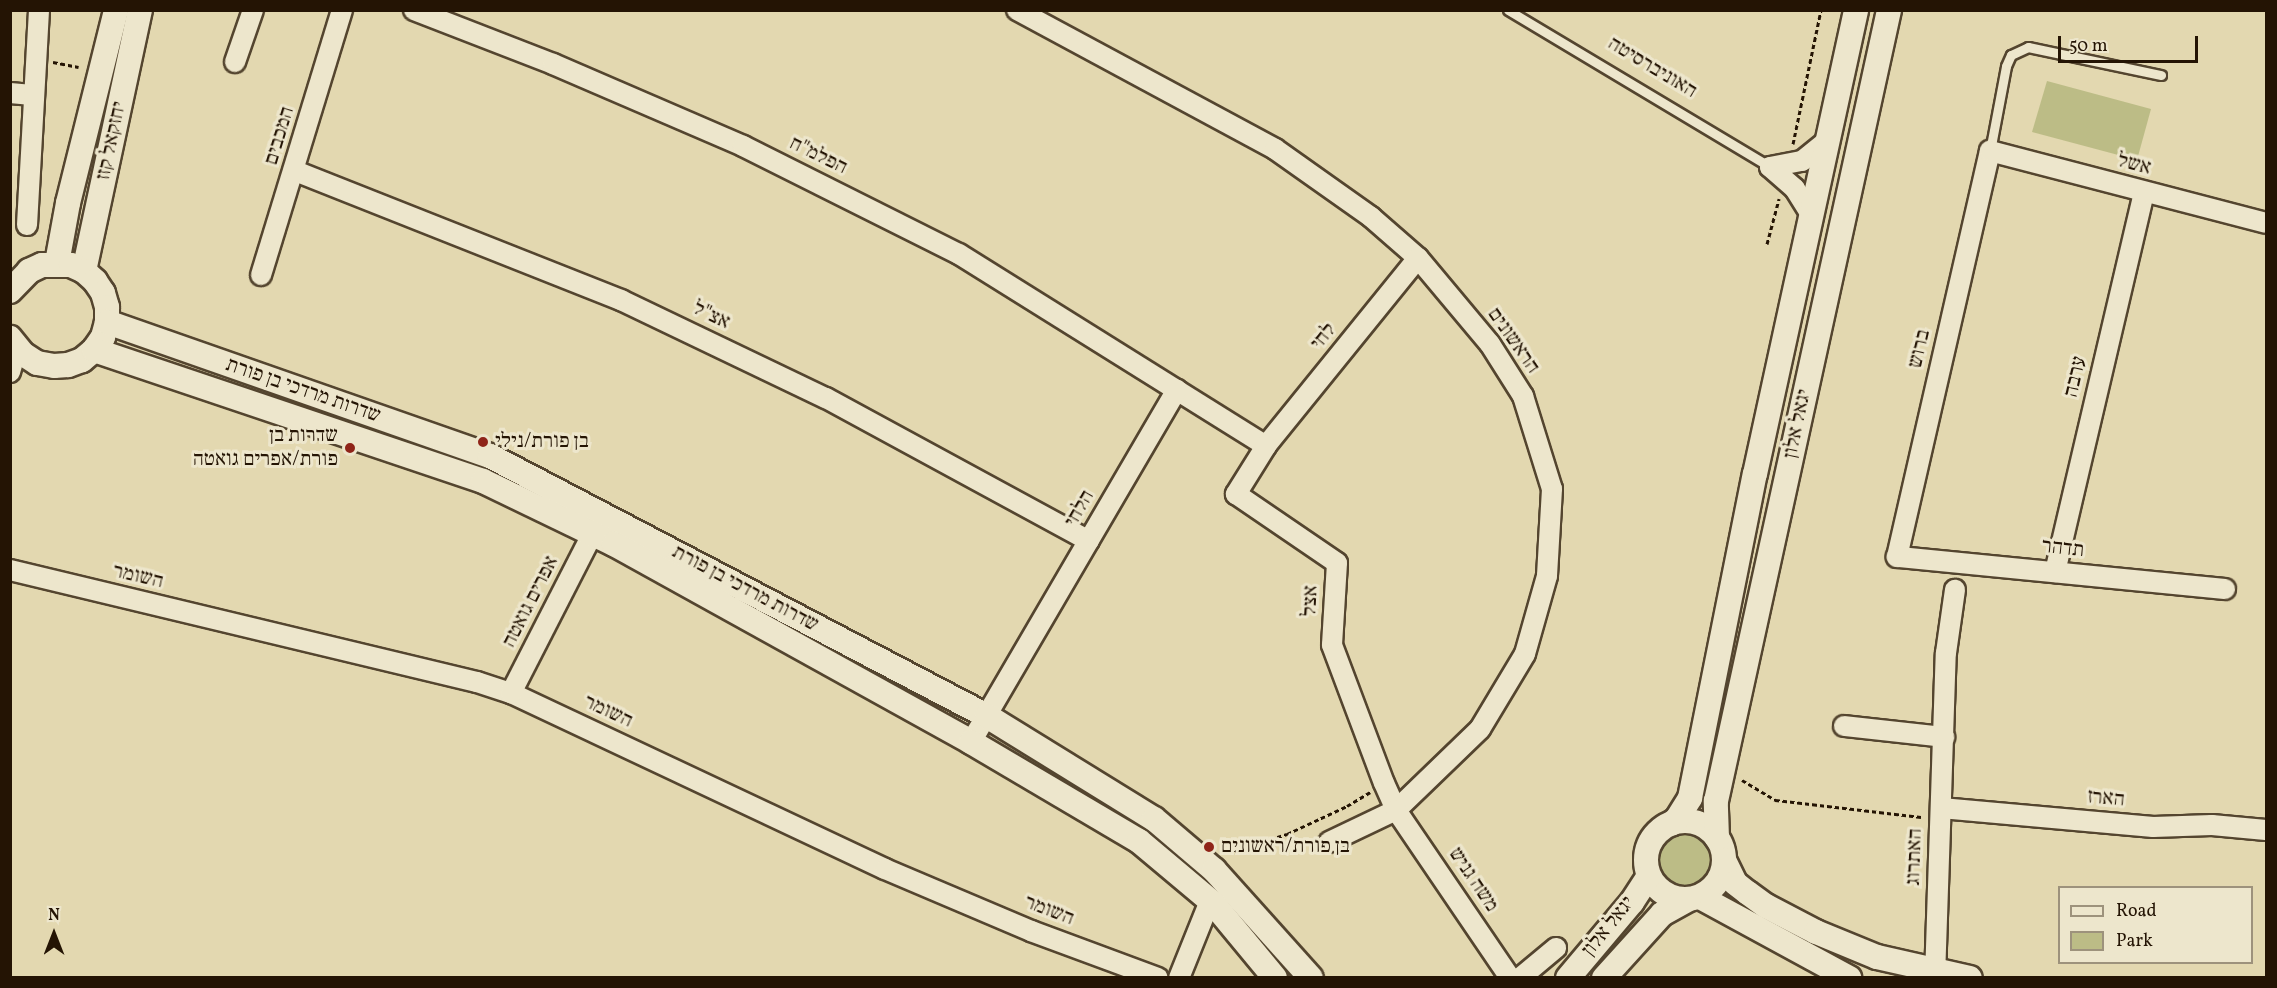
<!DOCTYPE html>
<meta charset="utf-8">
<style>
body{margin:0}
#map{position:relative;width:2277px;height:988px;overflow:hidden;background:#e3d8b0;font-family:Vollkorn,"Frank Ruhl Libre",serif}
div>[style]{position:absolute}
.green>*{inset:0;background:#bcbc86}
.round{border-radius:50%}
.path>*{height:3px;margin-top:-1.5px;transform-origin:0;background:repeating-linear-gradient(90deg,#241404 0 4.5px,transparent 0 7.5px)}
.roads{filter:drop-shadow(2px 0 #54452f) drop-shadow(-2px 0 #54452f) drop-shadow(0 2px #54452f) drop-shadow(0 -2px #54452f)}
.service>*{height:9px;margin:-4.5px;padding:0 4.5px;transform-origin:4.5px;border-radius:4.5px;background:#ede6cc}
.minor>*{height:20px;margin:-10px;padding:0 10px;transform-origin:10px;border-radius:10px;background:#ede6cc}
.tertiary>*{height:24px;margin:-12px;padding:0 12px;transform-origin:12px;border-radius:12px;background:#ede6cc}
.tertiary>.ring{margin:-12px;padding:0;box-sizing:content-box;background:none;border:24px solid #ede6cc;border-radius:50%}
.dots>*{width:16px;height:16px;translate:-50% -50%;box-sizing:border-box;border:3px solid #ede6cc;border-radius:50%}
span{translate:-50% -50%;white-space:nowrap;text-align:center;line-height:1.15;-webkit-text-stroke:6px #ede6cc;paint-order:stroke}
.street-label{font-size:21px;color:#241404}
.poi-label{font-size:21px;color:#241404}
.right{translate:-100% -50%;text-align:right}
.left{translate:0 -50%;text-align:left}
.frame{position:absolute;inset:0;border:12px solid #241404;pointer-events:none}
.legend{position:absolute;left:2058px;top:886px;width:195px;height:78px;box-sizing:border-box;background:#ede6cc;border:2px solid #9d927c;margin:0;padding:8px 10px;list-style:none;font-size:18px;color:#241404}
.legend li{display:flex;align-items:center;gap:12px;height:30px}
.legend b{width:30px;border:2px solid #9d927c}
.north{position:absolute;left:24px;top:904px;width:60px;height:60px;-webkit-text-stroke:4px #ede6cc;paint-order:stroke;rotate:0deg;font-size:16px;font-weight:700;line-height:24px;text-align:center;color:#241404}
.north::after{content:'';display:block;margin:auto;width:21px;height:27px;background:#241404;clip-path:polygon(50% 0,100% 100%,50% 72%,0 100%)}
.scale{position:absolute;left:2058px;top:36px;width:140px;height:27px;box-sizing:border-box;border:3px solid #241404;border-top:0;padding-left:8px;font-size:18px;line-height:21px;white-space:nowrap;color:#241404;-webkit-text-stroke:4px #ede6cc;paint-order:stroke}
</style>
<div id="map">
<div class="green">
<i style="clip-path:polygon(2047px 81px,2151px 109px,2137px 160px,2032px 132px)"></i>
<i class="round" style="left:1653px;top:828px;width:64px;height:64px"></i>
</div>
<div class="path">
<i style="left:53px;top:62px;width:26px;rotate:11deg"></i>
<i style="left:1793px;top:144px;width:137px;rotate:-78.2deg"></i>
<i style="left:1767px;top:244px;width:47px;rotate:-75.1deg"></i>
<i style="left:1742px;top:780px;width:39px;rotate:31deg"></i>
<i style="left:1775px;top:800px;width:147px;rotate:6.6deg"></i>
<i style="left:1227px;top:853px;width:63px;rotate:-17.6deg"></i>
<i style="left:1287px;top:834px;width:66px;rotate:-25deg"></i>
<i style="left:1347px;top:806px;width:27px;rotate:-31deg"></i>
</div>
<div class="roads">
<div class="service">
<i style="left:1508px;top:10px;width:305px;rotate:30.9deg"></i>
<i style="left:1990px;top:151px;width:86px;rotate:-79.3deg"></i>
<i style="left:2006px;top:66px;width:12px;rotate:-66deg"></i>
<i style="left:2011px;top:55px;width:19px;rotate:-25deg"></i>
<i style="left:2028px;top:47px;width:136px;rotate:11.9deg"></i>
</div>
<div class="minor">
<i style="left:414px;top:10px;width:149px;rotate:21.2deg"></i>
<i style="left:553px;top:64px;width:207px;rotate:23.3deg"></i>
<i style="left:743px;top:146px;width:241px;rotate:26.6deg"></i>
<i style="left:959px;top:254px;width:362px;rotate:32deg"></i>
<i style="left:1017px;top:10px;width:293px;rotate:28.3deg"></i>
<i style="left:1275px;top:149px;width:118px;rotate:35.3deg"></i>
<i style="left:1371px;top:217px;width:62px;rotate:41.1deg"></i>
<i style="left:1418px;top:258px;width:112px;rotate:50.1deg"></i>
<i style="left:1490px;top:344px;width:62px;rotate:57.6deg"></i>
<i style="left:1523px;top:396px;width:97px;rotate:72.7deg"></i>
<i style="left:1552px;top:489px;width:87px;rotate:93.3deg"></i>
<i style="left:1547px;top:576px;width:81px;rotate:105.8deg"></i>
<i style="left:1525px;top:654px;width:87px;rotate:121deg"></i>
<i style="left:1480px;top:729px;width:117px;rotate:136deg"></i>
<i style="left:1396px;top:810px;width:74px;rotate:154.5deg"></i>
<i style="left:235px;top:62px;width:55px;rotate:-70.9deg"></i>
<i style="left:10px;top:93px;width:22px;rotate:5deg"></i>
<i style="left:1770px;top:167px;width:33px;rotate:-11deg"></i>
<i style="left:1802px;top:161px;width:33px;rotate:-39deg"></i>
<i style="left:1770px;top:167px;width:33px;rotate:41deg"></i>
<i style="left:1795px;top:189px;width:31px;rotate:58deg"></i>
<i style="left:295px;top:171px;width:351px;rotate:21.6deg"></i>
<i style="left:621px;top:300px;width:227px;rotate:25.6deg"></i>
<i style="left:826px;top:398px;width:299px;rotate:28.5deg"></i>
<i style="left:27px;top:225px;width:215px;rotate:-86.8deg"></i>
<i style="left:1418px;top:258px;width:242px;rotate:129deg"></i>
<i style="left:1266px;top:446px;width:57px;rotate:122deg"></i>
<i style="left:1236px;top:494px;width:122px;rotate:34.3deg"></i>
<i style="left:1337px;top:563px;width:82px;rotate:93.5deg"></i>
<i style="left:1332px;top:645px;width:147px;rotate:69.4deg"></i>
<i style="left:1384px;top:783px;width:30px;rotate:66deg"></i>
<i style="left:1396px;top:810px;width:203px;rotate:55.8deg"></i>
<i style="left:261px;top:275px;width:277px;rotate:-73deg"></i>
<i style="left:10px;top:372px;width:26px;rotate:-74deg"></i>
<i style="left:10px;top:570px;width:480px;rotate:13.5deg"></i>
<i style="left:477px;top:682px;width:36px;rotate:18deg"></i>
<i style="left:511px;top:693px;width:413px;rotate:25.2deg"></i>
<i style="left:885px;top:869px;width:159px;rotate:23deg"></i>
<i style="left:1031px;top:931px;width:135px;rotate:20.3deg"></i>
<i style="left:2055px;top:572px;width:390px;rotate:-76.8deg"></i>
<i style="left:2225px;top:589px;width:330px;rotate:-174.4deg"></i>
<i style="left:1897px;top:557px;width:417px;rotate:-77.1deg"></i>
<i style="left:1990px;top:151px;width:285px;rotate:14.6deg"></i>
<i style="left:511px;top:693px;width:180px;rotate:-62.9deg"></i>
<i style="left:1844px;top:726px;width:101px;rotate:6.3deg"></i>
<i style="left:971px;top:742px;width:408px;rotate:-59.7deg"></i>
<i style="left:1941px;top:808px;width:213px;rotate:5.1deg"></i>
<i style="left:2153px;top:827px;width:59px;rotate:-1.9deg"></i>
<i style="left:2212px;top:825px;width:54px;rotate:5.3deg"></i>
<i style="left:1179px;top:978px;width:83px;rotate:-68.1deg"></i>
<i style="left:1520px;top:978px;width:47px;rotate:-39.8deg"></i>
<i style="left:1935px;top:978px;width:325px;rotate:-88.1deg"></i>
<i style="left:1946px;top:653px;width:64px;rotate:-81.9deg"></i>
</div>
<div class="tertiary">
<i style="left:57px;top:263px;width:61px;rotate:-79.6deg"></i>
<i style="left:68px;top:203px;width:199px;rotate:-76deg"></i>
<i style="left:84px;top:271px;width:267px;rotate:-77.9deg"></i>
<i style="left:10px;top:291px;width:28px;rotate:-46deg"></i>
<i style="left:29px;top:271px;width:14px;rotate:-25deg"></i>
<i style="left:42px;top:265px;width:29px"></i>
<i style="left:71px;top:265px;width:14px;rotate:25deg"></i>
<i style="left:84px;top:271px;width:15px;rotate:42deg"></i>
<i style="left:95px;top:281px;width:14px;rotate:56deg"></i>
<i style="left:103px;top:293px;width:15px;rotate:74deg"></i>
<i style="left:107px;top:307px;width:15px;rotate:90deg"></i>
<i style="left:107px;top:322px;width:16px;rotate:105deg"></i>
<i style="left:103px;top:337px;width:16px;rotate:125deg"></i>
<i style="left:94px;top:350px;width:16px;rotate:140deg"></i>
<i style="left:82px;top:360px;width:15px;rotate:160deg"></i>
<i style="left:68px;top:365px;width:14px;rotate:176deg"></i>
<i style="left:54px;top:366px;width:17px;rotate:-170deg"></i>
<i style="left:37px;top:363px;width:17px;rotate:-147deg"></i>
<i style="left:23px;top:354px;width:21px;rotate:-129deg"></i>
<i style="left:107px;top:322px;width:406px;rotate:19.3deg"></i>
<i style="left:490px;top:456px;width:561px;rotate:27.62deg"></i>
<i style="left:987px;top:716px;width:196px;rotate:31.7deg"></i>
<i style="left:1154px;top:819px;width:79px;rotate:40.4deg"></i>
<i style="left:1214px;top:870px;width:145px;rotate:48.1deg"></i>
<i style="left:94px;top:350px;width:410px;rotate:18.6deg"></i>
<i style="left:483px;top:481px;width:145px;rotate:25.7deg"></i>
<i style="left:614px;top:544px;width:408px;rotate:29deg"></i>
<i style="left:971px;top:742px;width:195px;rotate:30.5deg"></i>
<i style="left:1139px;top:841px;width:97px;rotate:40deg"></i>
<i style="left:1213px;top:903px;width:97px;rotate:50.4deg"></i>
<i class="ring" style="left:1646px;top:821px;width:54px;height:54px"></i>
<i style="left:1671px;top:824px;width:8px;rotate:-40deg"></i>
<i style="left:1677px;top:819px;width:25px;rotate:-58deg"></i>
<i style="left:1690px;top:798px;width:330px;rotate:-78.7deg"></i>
<i style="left:1755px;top:474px;width:475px;rotate:-77.7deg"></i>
<i style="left:1717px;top:838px;width:37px;rotate:-92deg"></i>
<i style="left:1716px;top:801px;width:810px;rotate:-77.66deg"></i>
<i style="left:1724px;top:860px;width:25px;rotate:64deg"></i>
<i style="left:1735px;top:883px;width:16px;rotate:38deg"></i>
<i style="left:1748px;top:893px;width:22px;rotate:36deg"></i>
<i style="left:1766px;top:906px;width:56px;rotate:27.5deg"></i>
<i style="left:1816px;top:932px;width:66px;rotate:22.3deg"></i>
<i style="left:1877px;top:957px;width:95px;rotate:12.7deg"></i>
<i style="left:1700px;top:897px;width:170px;rotate:28.5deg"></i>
<i style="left:1568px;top:978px;width:99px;rotate:-49.9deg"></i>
<i style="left:1632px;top:902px;width:31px;rotate:-57deg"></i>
<i style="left:1604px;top:978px;width:86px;rotate:-47.8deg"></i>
<i style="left:1662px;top:914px;width:31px;rotate:-29deg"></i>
</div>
</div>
<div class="dots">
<i style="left:483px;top:442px;background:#8f2418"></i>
<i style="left:350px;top:448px;background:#8f2418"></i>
<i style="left:1209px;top:847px;background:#8f2418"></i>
</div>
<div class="street-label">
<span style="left:1652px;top:68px;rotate:31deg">האוניברסיטה</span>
<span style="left:280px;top:136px;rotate:-73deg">המכבים</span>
<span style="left:112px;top:141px;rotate:-78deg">יחזקאל קזז</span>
<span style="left:818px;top:156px;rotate:26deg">הפלמ"ח</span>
<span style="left:2134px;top:165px;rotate:15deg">אשל</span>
<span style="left:711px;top:316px;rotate:26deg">אצ"ל</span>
<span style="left:1324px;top:337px;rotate:-51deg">לחי</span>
<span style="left:1513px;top:341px;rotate:55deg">הראשונים</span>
<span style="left:1920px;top:349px;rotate:-77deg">ברוש</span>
<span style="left:2076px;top:377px;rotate:-77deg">ערבה</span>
<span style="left:303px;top:391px;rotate:19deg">שדרות מרדכי בן פורת</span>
<span style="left:1798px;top:424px;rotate:-78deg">יגאל אלון</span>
<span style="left:1080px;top:509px;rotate:-60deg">הלחי</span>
<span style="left:2063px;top:549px;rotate:6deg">תדהר</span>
<span style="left:138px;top:577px;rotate:13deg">השומר</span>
<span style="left:745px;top:589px;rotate:28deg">שדרות מרדכי בן פורת</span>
<span style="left:1311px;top:601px;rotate:-87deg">אצל</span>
<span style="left:531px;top:602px;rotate:-63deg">אפרים גואטה</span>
<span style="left:608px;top:712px;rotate:25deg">השומר</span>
<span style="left:2106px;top:799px;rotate:5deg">הארז</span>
<span style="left:1915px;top:857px;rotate:-88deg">האתרוג</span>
<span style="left:1473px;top:880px;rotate:56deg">משה גניש</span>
<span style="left:1049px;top:911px;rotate:21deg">השומר</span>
<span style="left:1609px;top:927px;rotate:-51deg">יגאל אלון</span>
</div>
<div class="poi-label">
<span class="right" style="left:338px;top:448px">שדרות בן<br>פורת/אפרים גואטה</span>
<span class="left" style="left:495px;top:442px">בן פורת/נילי</span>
<span class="left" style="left:1221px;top:847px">בן פורת/ראשונים</span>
</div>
<div class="frame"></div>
<ul class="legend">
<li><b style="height:8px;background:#ede6cc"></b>Road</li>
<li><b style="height:16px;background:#bcbc86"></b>Park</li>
</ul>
<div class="north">N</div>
<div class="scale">50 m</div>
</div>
